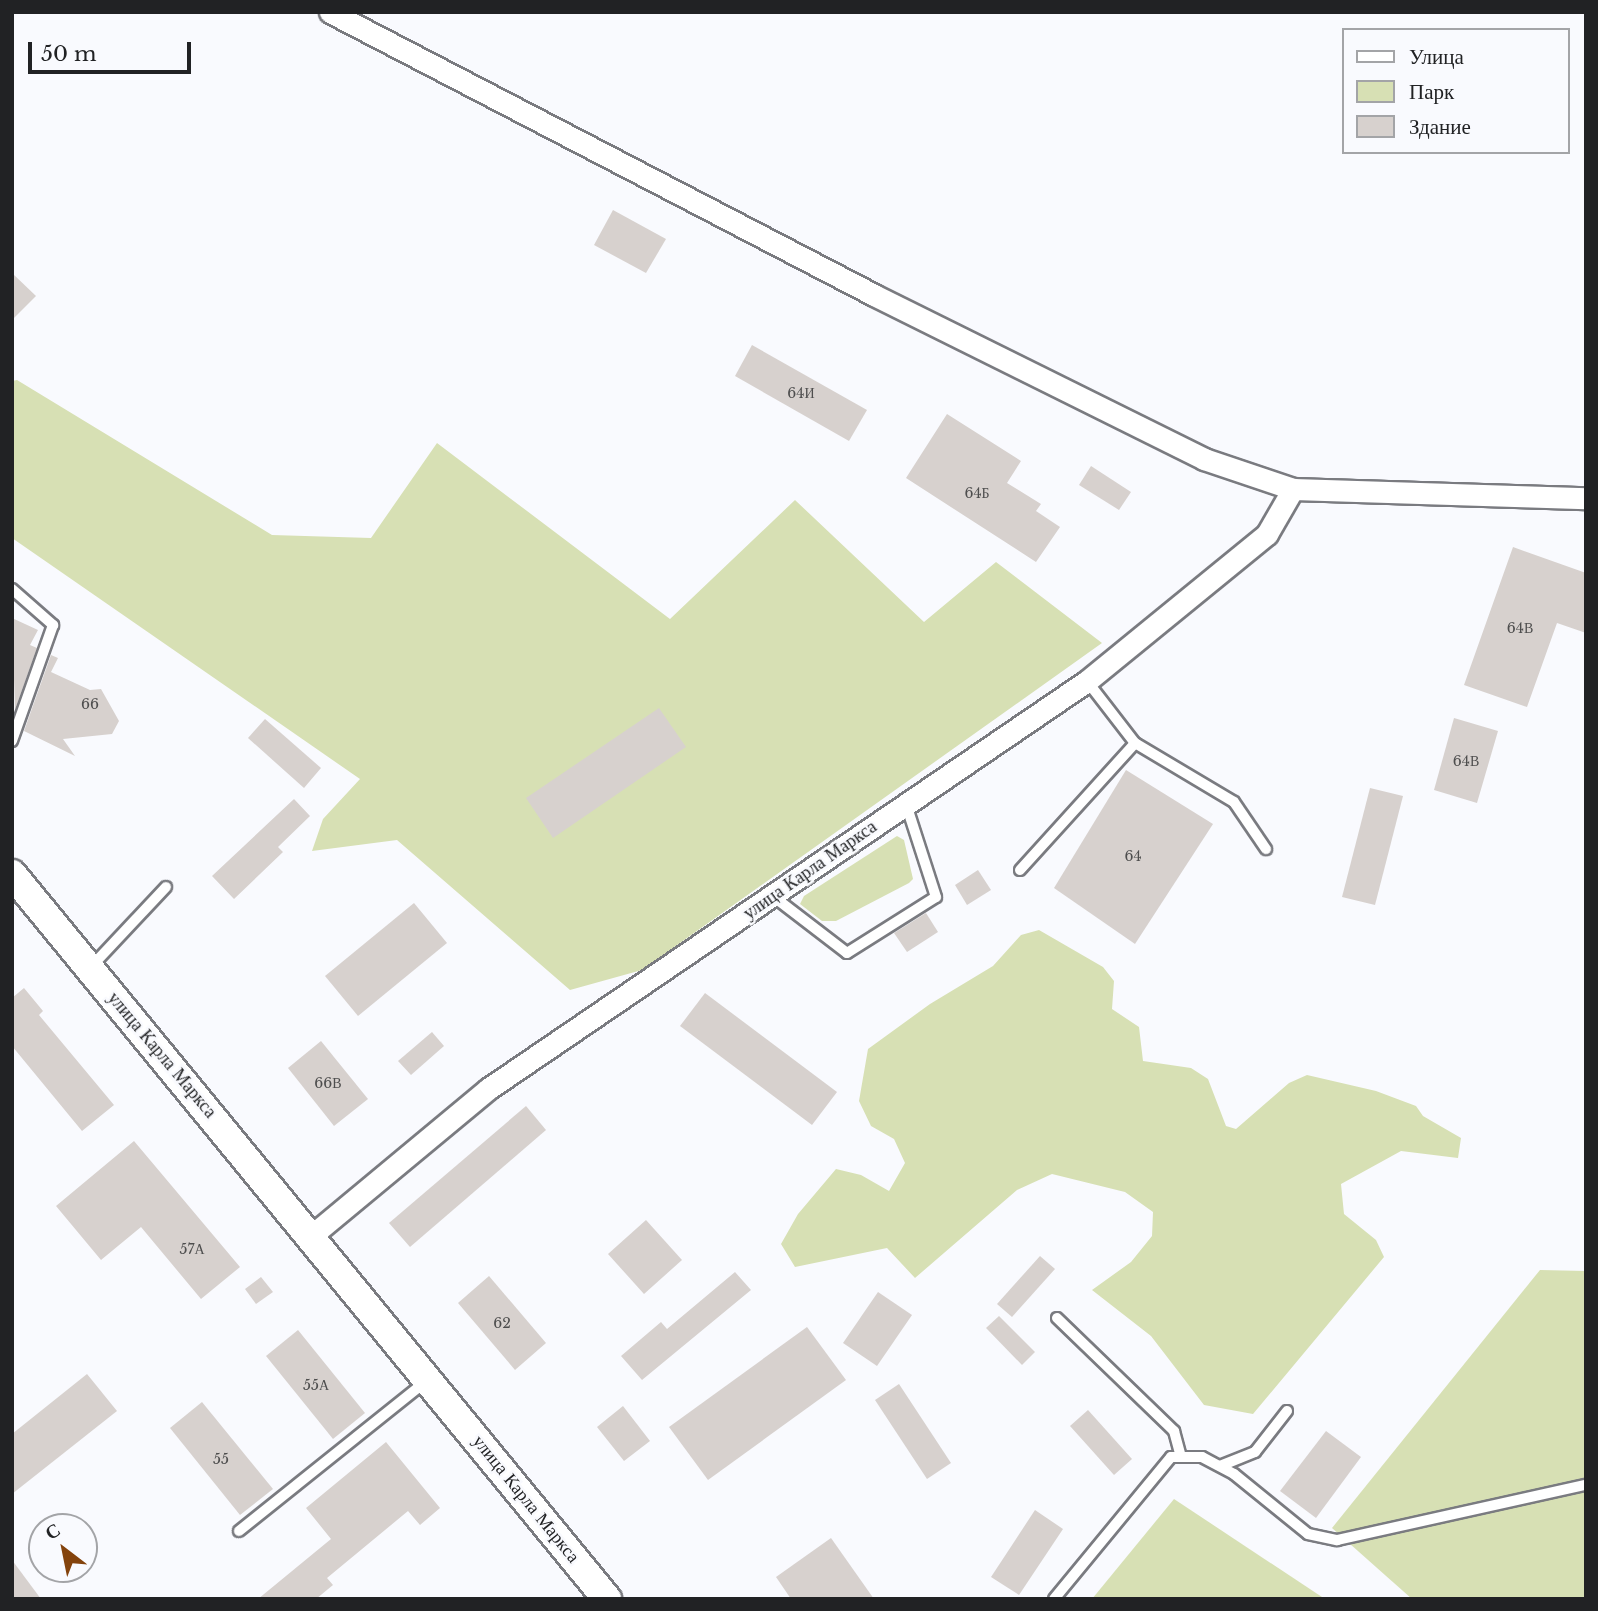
<!DOCTYPE html>
<meta charset="utf-8">
<style>
body{margin:0}
#map{position:relative;width:1598px;height:1611px;overflow:hidden;background:#f9fafe;font-family:"Libre Baskerville",serif}
div>[style]{position:absolute}
.green>*{inset:0;background:#d7e0b4}
.building>*{inset:0;background:#d7d1ce}
.roads{filter:drop-shadow(2px 0 #7a7b80) drop-shadow(-2px 0 #7a7b80) drop-shadow(0 2px #7a7b80) drop-shadow(0 -2px #7a7b80)}
.lane>*{height:10px;margin:-5px;padding:0 5px;transform-origin:5px;border-radius:5px;background:#fff}
.street>*{height:21px;margin:-10.5px;padding:0 10.5px;transform-origin:10.5px;border-radius:10.5px;background:#fff}
.secondary>*{height:28px;margin:-14px;padding:0 14px;transform-origin:14px;border-radius:14px;background:#fff}
span{translate:-50% -50%;white-space:nowrap;text-align:center;line-height:1.15;-webkit-text-stroke:5px #f9fafe;paint-order:stroke}
.number-label{font-size:14px;color:#4e4e4e}
.number-label span{-webkit-text-stroke-width:0}
.street-label{font-size:18px;color:#212224}
.frame{position:absolute;inset:0;border:14px solid #212224;pointer-events:none}
.legend{position:absolute;left:1342px;top:28px;width:228px;height:126px;box-sizing:border-box;background:#f9fafe;border:2px solid #a3a4a7;margin:0;padding:9px 12px;list-style:none;font-size:21px;color:#212224}
.legend li{display:flex;align-items:center;gap:14px;height:35px}
.legend b{width:35px;border:2px solid #a3a4a7}
.north{position:absolute;left:28px;top:1513px;width:70px;height:70px;box-sizing:border-box;background:#f9fafe;border:2px solid #a3a4a7;border-radius:50%;rotate:328deg;font-size:19px;font-weight:700;line-height:28px;text-align:center;color:#212224}
.north::after{content:'';display:block;margin:auto;width:24px;height:32px;background:#84430c;clip-path:polygon(50% 0,100% 100%,50% 72%,0 100%)}
.scale{position:absolute;left:28px;top:42px;width:163px;height:32px;box-sizing:border-box;border:4px solid #212224;border-top:0;padding-left:9px;font-size:21px;line-height:24px;white-space:nowrap;color:#212224;-webkit-text-stroke:5px #f9fafe;paint-order:stroke}
</style>
<div id="map">
<div class="green">
<i style="clip-path:polygon(17px 380px,272px 535px,371px 538px,437px 443px,670px 619px,795px 500px,924px 622px,996px 562px,1102px 643px,642px 970px,570px 990px,397px 840px,312px 851px,323px 819px,360px 779px,12px 538px,12px 381px)"></i>
<i style="clip-path:polygon(897px 836px,904px 840px,913px 879px,909px 883px,836px 921px,822px 921px,800px 904px,804px 896px)"></i>
<i style="clip-path:polygon(1039px 930px,1103px 967px,1114px 981px,1112px 1009px,1139px 1027px,1143px 1061px,1191px 1068px,1208px 1079px,1226px 1126px,1236px 1129px,1289px 1083px,1307px 1075px,1376px 1091px,1416px 1106px,1423px 1116px,1461px 1138px,1458px 1158px,1401px 1151px,1341px 1184px,1344px 1214px,1376px 1240px,1384px 1257px,1253px 1414px,1204px 1405px,1151px 1336px,1092px 1290px,1131px 1262px,1152px 1236px,1153px 1212px,1125px 1192px,1052px 1174px,1017px 1190px,915px 1278px,887px 1248px,795px 1267px,781px 1244px,798px 1214px,836px 1169px,861px 1175px,889px 1191px,905px 1163px,894px 1139px,871px 1126px,859px 1101px,868px 1049px,930px 1004px,993px 966px,1021px 935px)"></i>
<i style="clip-path:polygon(1540px 1270px,1586px 1271px,1586px 1599px,1412px 1599px,1332px 1528px)"></i>
<i style="clip-path:polygon(1174px 1499px,1325px 1599px,1092px 1599px)"></i>
</div>
<div class="building">
<i style="clip-path:polygon(613px 210px,666px 239px,646px 273px,594px 245px)"></i>
<i style="clip-path:polygon(12px 273px,36px 296px,12px 320px)"></i>
<i style="clip-path:polygon(752px 345px,867px 410px,849px 441px,735px 376px)"></i>
<i style="clip-path:polygon(947px 414px,1021px 461px,1007px 483px,1041px 504px,1036px 511px,1060px 527px,1036px 562px,906px 478px)"></i>
<i style="clip-path:polygon(1091px 466px,1131px 492px,1119px 510px,1079px 485px)"></i>
<i style="clip-path:polygon(1513px 547px,1586px 573px,1586px 633px,1557px 623px,1527px 707px,1464px 685px)"></i>
<i style="clip-path:polygon(12px 618px,38px 630px,30px 645px,37px 648px,15px 710px)"></i>
<i style="clip-path:polygon(51px 655px,58px 658px,51px 672px,90px 690px,101px 689px,119px 721px,112px 734px,63px 739px,75px 756px,24px 731px)"></i>
<i style="clip-path:polygon(659px 708px,686px 747px,553px 838px,526px 798px)"></i>
<i style="clip-path:polygon(1454px 718px,1498px 731px,1477px 803px,1434px 790px)"></i>
<i style="clip-path:polygon(265px 719px,321px 768px,304px 788px,248px 738px)"></i>
<i style="clip-path:polygon(1126px 770px,1213px 824px,1135px 944px,1054px 888px)"></i>
<i style="clip-path:polygon(1370px 788px,1403px 796px,1375px 905px,1342px 897px)"></i>
<i style="clip-path:polygon(294px 799px,310px 816px,278px 847px,283px 852px,234px 899px,212px 876px)"></i>
<i style="clip-path:polygon(978px 870px,991px 890px,967px 905px,955px 885px)"></i>
<i style="clip-path:polygon(414px 903px,447px 943px,358px 1016px,325px 976px)"></i>
<i style="clip-path:polygon(926px 913px,938px 932px,907px 952px,894px 933px)"></i>
<i style="clip-path:polygon(24px 988px,43px 1011px,39px 1015px,114px 1105px,82px 1131px,12px 1046px,12px 998px)"></i>
<i style="clip-path:polygon(705px 993px,837px 1092px,812px 1125px,680px 1026px)"></i>
<i style="clip-path:polygon(432px 1032px,444px 1046px,411px 1075px,398px 1061px)"></i>
<i style="clip-path:polygon(321px 1041px,368px 1099px,334px 1126px,288px 1068px)"></i>
<i style="clip-path:polygon(526px 1106px,546px 1130px,410px 1247px,389px 1223px)"></i>
<i style="clip-path:polygon(134px 1141px,240px 1267px,201px 1299px,141px 1227px,101px 1260px,56px 1206px)"></i>
<i style="clip-path:polygon(646px 1220px,682px 1260px,644px 1294px,608px 1254px)"></i>
<i style="clip-path:polygon(1040px 1256px,1055px 1269px,1012px 1317px,997px 1304px)"></i>
<i style="clip-path:polygon(735px 1272px,751px 1290px,642px 1380px,621px 1356px,661px 1322px,667px 1329px)"></i>
<i style="clip-path:polygon(489px 1276px,546px 1343px,515px 1370px,458px 1303px)"></i>
<i style="clip-path:polygon(261px 1277px,273px 1292px,256px 1304px,245px 1289px)"></i>
<i style="clip-path:polygon(878px 1292px,912px 1315px,877px 1366px,843px 1343px)"></i>
<i style="clip-path:polygon(999px 1316px,1035px 1352px,1022px 1365px,986px 1328px)"></i>
<i style="clip-path:polygon(807px 1327px,846px 1380px,708px 1480px,669px 1427px)"></i>
<i style="clip-path:polygon(298px 1330px,365px 1413px,333px 1439px,266px 1356px)"></i>
<i style="clip-path:polygon(87px 1374px,117px 1411px,12px 1494px,12px 1434px)"></i>
<i style="clip-path:polygon(899px 1384px,951px 1463px,927px 1479px,875px 1400px)"></i>
<i style="clip-path:polygon(202px 1402px,273px 1489px,240px 1515px,170px 1428px)"></i>
<i style="clip-path:polygon(623px 1406px,650px 1441px,624px 1461px,597px 1427px)"></i>
<i style="clip-path:polygon(1088px 1410px,1132px 1459px,1114px 1475px,1070px 1426px)"></i>
<i style="clip-path:polygon(1326px 1431px,1361px 1457px,1316px 1518px,1280px 1491px)"></i>
<i style="clip-path:polygon(386px 1442px,440px 1508px,420px 1525px,408px 1511px,327px 1578px,333px 1585px,316px 1599px,258px 1599px,331px 1539px,306px 1508px)"></i>
<i style="clip-path:polygon(1035px 1510px,1063px 1529px,1019px 1595px,991px 1577px)"></i>
<i style="clip-path:polygon(831px 1538px,874px 1599px,791px 1599px,776px 1577px)"></i>
<i style="clip-path:polygon(12px 1560px,41px 1599px,12px 1599px)"></i>
</div>
<div class="roads">
<div class="lane">
<i style="left:12px;top:589px;width:55px;rotate:41.3deg"></i>
<i style="left:53px;top:625px;width:123px;rotate:109.5deg"></i>
<i style="left:1087px;top:681px;width:78px;rotate:52.3deg"></i>
<i style="left:1135px;top:743px;width:115px;rotate:30.8deg"></i>
<i style="left:1234px;top:802px;width:57px;rotate:55.8deg"></i>
<i style="left:1020px;top:870px;width:171px;rotate:-47.8deg"></i>
<i style="left:774px;top:897px;width:92px;rotate:37.5deg"></i>
<i style="left:847px;top:953px;width:105px;rotate:-32.2deg"></i>
<i style="left:936px;top:897px;width:98px;rotate:-107.9deg"></i>
<i style="left:90px;top:968px;width:111px;rotate:-46.8deg"></i>
<i style="left:1057px;top:1318px;width:163px;rotate:44deg"></i>
<i style="left:1174px;top:1431px;width:27px;rotate:75deg"></i>
<i style="left:1220px;top:1466px;width:38px;rotate:-22deg"></i>
<i style="left:1255px;top:1452px;width:52px;rotate:-52deg"></i>
<i style="left:239px;top:1531px;width:240px;rotate:-38.7deg"></i>
<i style="left:1054px;top:1599px;width:184px;rotate:-50.5deg"></i>
<i style="left:1171px;top:1457px;width:31px"></i>
<i style="left:1202px;top:1457px;width:36px;rotate:28deg"></i>
<i style="left:1234px;top:1474px;width:95px;rotate:39deg"></i>
<i style="left:1308px;top:1534px;width:30px;rotate:12deg"></i>
<i style="left:1337px;top:1540px;width:255px;rotate:-12.5deg"></i>
</div>
<div class="street">
<i style="left:330px;top:12px;width:613px;rotate:27.48deg"></i>
<i style="left:874px;top:295px;width:369px;rotate:26.4deg"></i>
<i style="left:1204px;top:459px;width:94px;rotate:18.6deg"></i>
<i style="left:1293px;top:489px;width:293px;rotate:1.8deg"></i>
<i style="left:311px;top:1236px;width:230px;rotate:-39.7deg"></i>
<i style="left:488px;top:1089px;width:725px;rotate:-34.26deg"></i>
<i style="left:1087px;top:681px;width:232px;rotate:-39.2deg"></i>
<i style="left:1267px;top:534px;width:52px;rotate:-60deg"></i>
</div>
<div class="secondary">
<i style="left:12px;top:874px;width:938px;rotate:50.62deg"></i>
</div>
</div>
<div class="number-label">
<span style="left:801px;top:393px">64И</span>
<span style="left:977px;top:493px">64Б</span>
<span style="left:1520px;top:628px">64В</span>
<span style="left:90px;top:704px">66</span>
<span style="left:1466px;top:761px">64В</span>
<span style="left:1133px;top:856px">64</span>
<span style="left:328px;top:1083px">66В</span>
<span style="left:192px;top:1249px">57А</span>
<span style="left:502px;top:1323px">62</span>
<span style="left:316px;top:1385px">55А</span>
<span style="left:221px;top:1459px">55</span>
</div>
<div class="street-label">
<span style="left:810px;top:870px;rotate:-35deg">улица Карла Маркса</span>
<span style="left:162px;top:1055px;rotate:50deg">улица Карла Маркса</span>
<span style="left:526px;top:1499px;rotate:51deg">улица Карла Маркса</span>
</div>
<div class="frame"></div>
<ul class="legend">
<li><b style="height:9px;background:#fff"></b>Улица</li>
<li><b style="height:19px;background:#d7e0b4"></b>Парк</li>
<li><b style="height:19px;background:#d7d1ce"></b>Здание</li>
</ul>
<div class="north">С</div>
<div class="scale">50 m</div>
</div>
